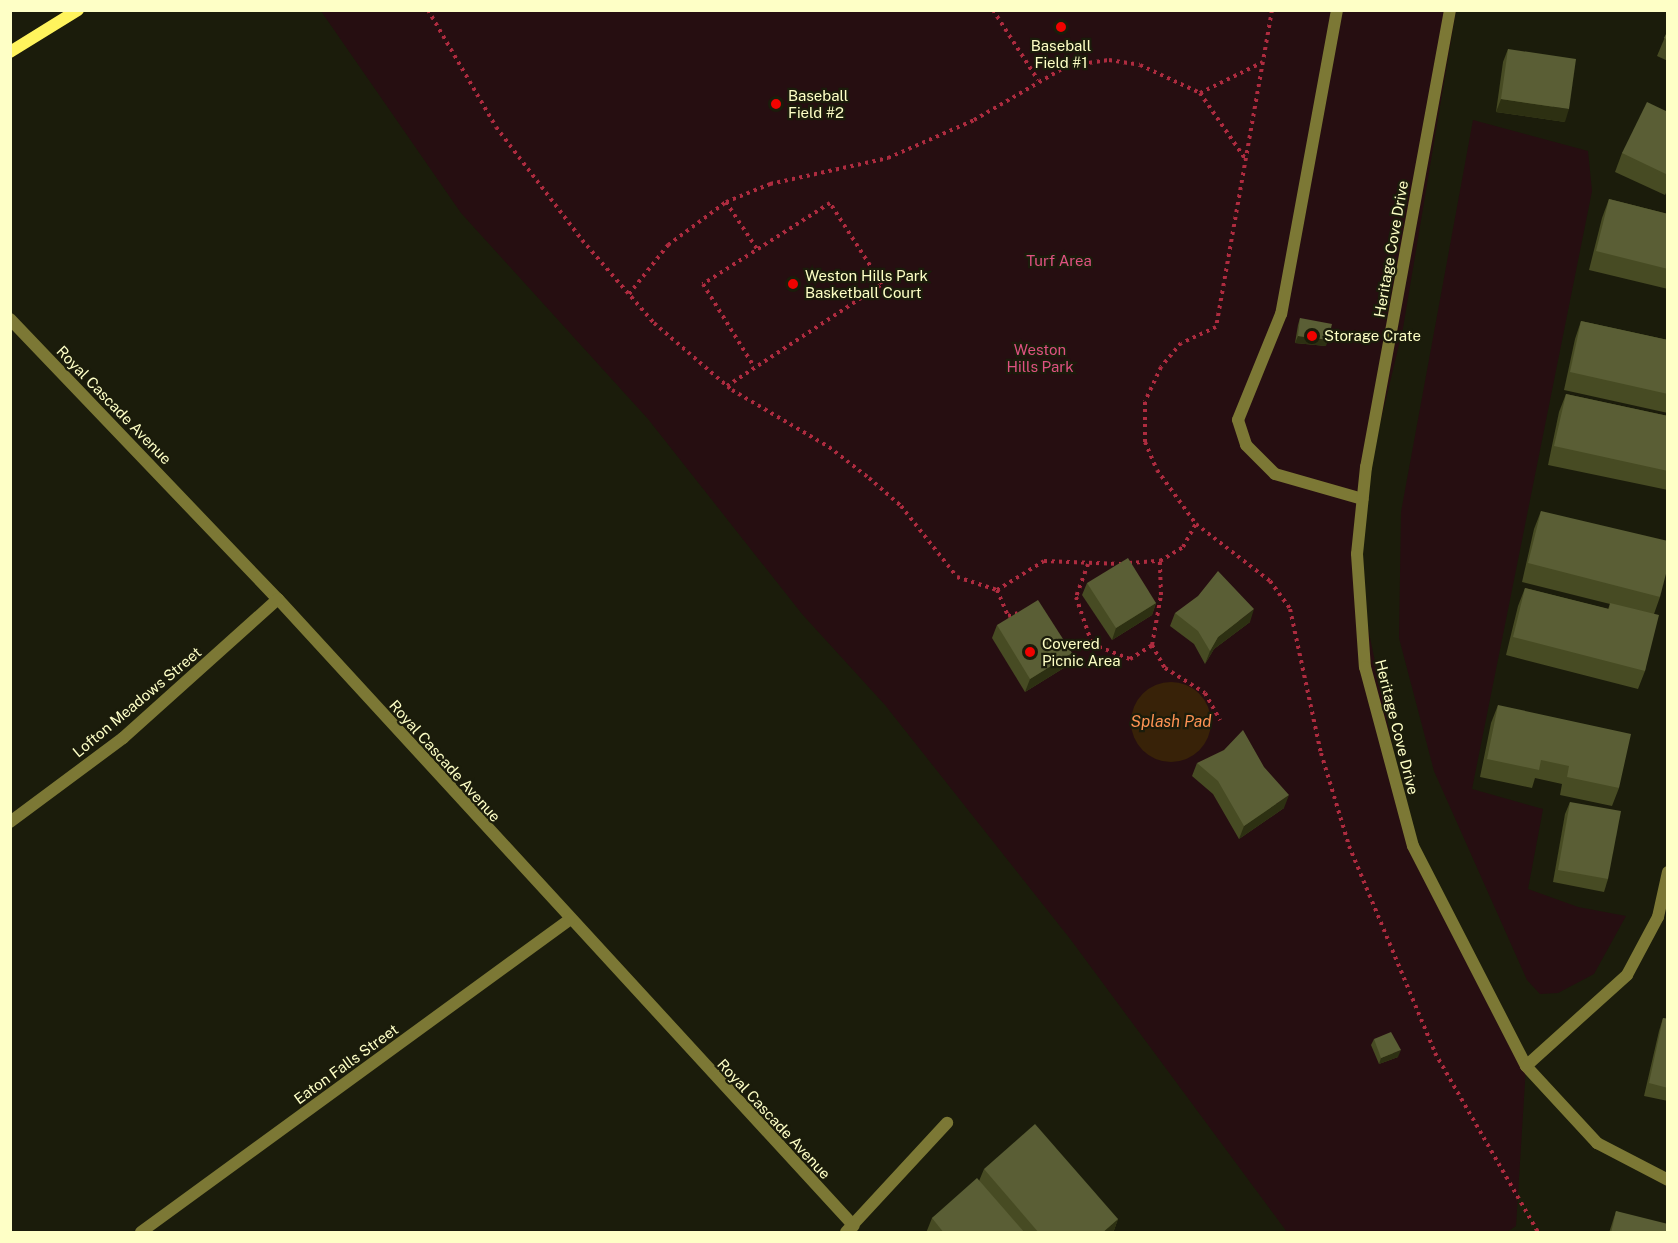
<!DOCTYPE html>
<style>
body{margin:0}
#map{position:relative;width:1678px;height:1243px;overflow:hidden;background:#1b1c0b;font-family:"Public Sans",sans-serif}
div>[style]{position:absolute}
.green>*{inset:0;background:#260e11}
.water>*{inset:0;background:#382208}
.round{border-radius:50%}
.path>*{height:4px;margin-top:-2px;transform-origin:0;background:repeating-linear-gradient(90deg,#ae2b3f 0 3px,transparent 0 7.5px)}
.lane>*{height:12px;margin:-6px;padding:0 6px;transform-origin:6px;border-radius:6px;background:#7c7835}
.street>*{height:12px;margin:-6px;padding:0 6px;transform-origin:6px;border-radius:6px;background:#7c7835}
.secondary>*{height:12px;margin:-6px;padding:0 6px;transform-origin:6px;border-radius:6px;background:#fff45d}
.wall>*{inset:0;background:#474b23}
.shaded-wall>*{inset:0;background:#2d3012}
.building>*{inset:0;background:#5a5e35}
.dots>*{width:16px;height:16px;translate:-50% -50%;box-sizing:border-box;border:3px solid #1b1c0b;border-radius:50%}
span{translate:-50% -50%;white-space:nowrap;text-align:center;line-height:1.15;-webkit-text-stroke:4.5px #1b1c0b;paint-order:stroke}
.poi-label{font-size:15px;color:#feffc6}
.left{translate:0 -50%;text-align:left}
.street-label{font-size:15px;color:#feffc6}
.park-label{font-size:15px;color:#df5282}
.water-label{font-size:16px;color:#ff9354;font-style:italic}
.frame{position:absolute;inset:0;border:12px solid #feffc6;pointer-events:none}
</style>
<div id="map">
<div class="green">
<i style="clip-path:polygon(321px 11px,1456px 11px,1403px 328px,1362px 499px,1360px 589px,1413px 846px,1526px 1066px,1516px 1226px,1507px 1232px,1287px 1232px,1071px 940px,885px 705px,802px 614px,648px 419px,461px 213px)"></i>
<i style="clip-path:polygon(1473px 120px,1588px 151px,1592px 191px,1472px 789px,1543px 809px,1528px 889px,1578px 907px,1626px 916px,1594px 974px,1558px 993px,1540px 994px,1527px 980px,1434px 771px,1399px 638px,1401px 512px)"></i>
</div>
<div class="water">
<i class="round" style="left:1131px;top:682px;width:80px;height:80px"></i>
</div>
<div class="path">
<i style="left:428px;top:10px;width:135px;rotate:59.8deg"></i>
<i style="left:496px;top:127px;width:142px;rotate:52.7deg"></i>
<i style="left:582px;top:240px;width:110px;rotate:49.1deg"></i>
<i style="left:654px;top:323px;width:103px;rotate:40.7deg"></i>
<i style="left:732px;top:390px;width:113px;rotate:30.4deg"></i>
<i style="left:829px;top:447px;width:51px;rotate:37.8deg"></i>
<i style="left:869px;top:478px;width:43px;rotate:41.2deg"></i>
<i style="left:901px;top:506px;width:90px;rotate:51.7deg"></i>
<i style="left:957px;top:577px;width:42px;rotate:18deg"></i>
<i style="left:997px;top:590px;width:55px;rotate:-31.7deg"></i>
<i style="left:1044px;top:561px;width:77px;rotate:2.2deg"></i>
<i style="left:993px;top:10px;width:83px;rotate:57.3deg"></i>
<i style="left:1272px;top:10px;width:322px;rotate:100deg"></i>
<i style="left:1216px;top:327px;width:38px;rotate:155deg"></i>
<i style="left:1181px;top:343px;width:31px;rotate:130deg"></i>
<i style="left:1161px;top:367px;width:38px;rotate:115deg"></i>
<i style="left:1145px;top:402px;width:40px;rotate:90deg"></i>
<i style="left:1145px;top:442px;width:30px;rotate:67deg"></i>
<i style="left:1157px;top:470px;width:67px;rotate:54.2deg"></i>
<i style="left:1196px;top:524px;width:93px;rotate:37.6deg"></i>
<i style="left:1270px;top:581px;width:34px;rotate:54deg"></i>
<i style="left:1290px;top:609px;width:147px;rotate:77.9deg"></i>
<i style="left:1321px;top:753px;width:97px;rotate:73.2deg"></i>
<i style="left:1349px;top:846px;width:224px;rotate:67.4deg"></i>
<i style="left:1435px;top:1053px;width:207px;rotate:60.1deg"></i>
<i style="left:1200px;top:93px;width:70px;rotate:-26.2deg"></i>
<i style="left:726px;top:202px;width:56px;rotate:56.6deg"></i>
<i style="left:629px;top:294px;width:63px;rotate:-51.5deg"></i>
<i style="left:668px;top:245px;width:72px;rotate:-36.6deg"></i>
<i style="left:726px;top:202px;width:48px;rotate:-22.2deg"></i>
<i style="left:770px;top:184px;width:121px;rotate:-12.4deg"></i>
<i style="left:888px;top:158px;width:94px;rotate:-23.8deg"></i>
<i style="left:974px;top:120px;width:108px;rotate:-30.1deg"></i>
<i style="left:1067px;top:66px;width:42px;rotate:-8.1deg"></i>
<i style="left:1109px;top:60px;width:31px;rotate:9deg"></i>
<i style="left:1140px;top:65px;width:66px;rotate:25deg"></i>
<i style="left:1200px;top:93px;width:81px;rotate:55.5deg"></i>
<i style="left:727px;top:386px;width:186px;rotate:-33.3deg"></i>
<i style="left:882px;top:284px;width:96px;rotate:-122.7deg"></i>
<i style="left:830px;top:203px;width:151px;rotate:147.5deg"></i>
<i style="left:703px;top:284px;width:95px;rotate:58.3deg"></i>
<i style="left:1129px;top:563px;width:31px;rotate:-4deg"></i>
<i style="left:1160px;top:561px;width:27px;rotate:-31deg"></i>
<i style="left:1183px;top:547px;width:26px;rotate:-61deg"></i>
<i style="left:1088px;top:564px;width:35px;rotate:110deg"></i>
<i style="left:1076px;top:597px;width:50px;rotate:71.2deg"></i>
<i style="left:997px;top:590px;width:28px;rotate:67deg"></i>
<i style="left:1008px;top:616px;width:10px;rotate:-17deg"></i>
<i style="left:1152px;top:645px;width:26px;rotate:61deg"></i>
<i style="left:1165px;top:668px;width:47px;rotate:32deg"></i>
<i style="left:1205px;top:693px;width:31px;rotate:61deg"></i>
<i style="left:1067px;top:650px;width:26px;rotate:-13deg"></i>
<i style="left:1092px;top:644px;width:41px;rotate:21.5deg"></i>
<i style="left:1130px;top:659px;width:26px;rotate:-32deg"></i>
<i style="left:1152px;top:645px;width:51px;rotate:-79.8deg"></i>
<i style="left:1161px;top:595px;width:34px;rotate:-92deg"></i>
</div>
<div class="lane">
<i style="left:1337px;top:10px;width:309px;rotate:100.4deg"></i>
<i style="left:1281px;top:314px;width:114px;rotate:112.1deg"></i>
<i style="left:1238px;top:420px;width:26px;rotate:72deg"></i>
<i style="left:1246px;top:445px;width:41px;rotate:45deg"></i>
<i style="left:1275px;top:474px;width:91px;rotate:16deg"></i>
</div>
<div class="street">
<i style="left:1450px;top:10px;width:465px;rotate:100.4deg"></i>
<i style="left:1366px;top:467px;width:87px;rotate:95.9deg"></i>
<i style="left:1357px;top:554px;width:113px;rotate:86deg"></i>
<i style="left:1365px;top:667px;width:185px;rotate:75deg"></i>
<i style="left:1413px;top:846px;width:247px;rotate:62.8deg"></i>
<i style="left:1526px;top:1066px;width:105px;rotate:47.3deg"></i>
<i style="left:1597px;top:1143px;width:80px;rotate:27.5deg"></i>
<i style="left:10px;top:319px;width:388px;rotate:46.3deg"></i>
<i style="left:278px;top:599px;width:851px;rotate:47.43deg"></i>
<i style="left:10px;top:822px;width:141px;rotate:-36.6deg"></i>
<i style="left:123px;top:738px;width:208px;rotate:-41.9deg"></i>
<i style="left:1526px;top:1066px;width:136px;rotate:-42deg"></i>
<i style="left:1627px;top:975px;width:66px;rotate:-61.9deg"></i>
<i style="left:1658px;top:917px;width:46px;rotate:-77.5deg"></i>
<i style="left:141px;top:1232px;width:530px;rotate:-36.09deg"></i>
<i style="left:846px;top:1232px;width:149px;rotate:-47.2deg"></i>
</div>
<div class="secondary">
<i style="left:10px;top:52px;width:80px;rotate:-31.7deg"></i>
</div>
<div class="wall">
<i style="clip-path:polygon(1668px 30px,1668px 61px,1657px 56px)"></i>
<i style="clip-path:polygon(1508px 49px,1565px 122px,1496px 112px,1503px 62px)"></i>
<i style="clip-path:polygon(1668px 112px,1668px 189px,1665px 195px,1615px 172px,1622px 153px)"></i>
<i style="clip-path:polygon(1609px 199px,1668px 214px,1668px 289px,1589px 270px,1602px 218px)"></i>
<i style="clip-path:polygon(1300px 318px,1326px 346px,1295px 343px,1298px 325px)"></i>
<i style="clip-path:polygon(1581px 321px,1668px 340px,1668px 413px,1564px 390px,1575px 339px)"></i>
<i style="clip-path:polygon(1566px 394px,1668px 416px,1668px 490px,1548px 465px,1559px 412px)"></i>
<i style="clip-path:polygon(1541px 511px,1660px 597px,1654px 614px,1645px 671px,1638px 689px,1506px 655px,1518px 606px,1525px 588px,1608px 609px,1610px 604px,1522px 582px,1534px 529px)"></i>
<i style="clip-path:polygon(1087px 583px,1156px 603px,1152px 615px,1112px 640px,1082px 595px)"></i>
<i style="clip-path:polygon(1175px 613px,1250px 622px,1214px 649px,1205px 664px,1194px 644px,1170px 626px)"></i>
<i style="clip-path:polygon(997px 625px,1072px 653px,1067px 666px,1025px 692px,992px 638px)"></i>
<i style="clip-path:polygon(1498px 705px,1619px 788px,1612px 806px,1560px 795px,1562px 784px,1535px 778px,1532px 788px,1480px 777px,1491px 723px)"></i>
<i style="clip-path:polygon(1197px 763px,1284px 808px,1239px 839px,1213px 794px,1192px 776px)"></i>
<i style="clip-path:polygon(1570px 802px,1608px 879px,1604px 892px,1553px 882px,1565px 814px)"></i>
<i style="clip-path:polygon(1663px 1018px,1668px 1019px,1668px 1101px,1644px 1096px,1659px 1031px)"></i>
<i style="clip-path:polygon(1374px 1039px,1398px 1057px,1379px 1064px,1371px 1045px)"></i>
<i style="clip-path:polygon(984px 1169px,1118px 1219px,1113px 1233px,926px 1233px,932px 1218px,979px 1181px)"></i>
<i style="clip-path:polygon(1616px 1211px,1668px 1233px,1609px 1233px)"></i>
</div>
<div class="shaded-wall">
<i style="clip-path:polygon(1501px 99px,1569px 109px,1565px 122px,1496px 112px)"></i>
<i style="clip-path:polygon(1298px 336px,1328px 340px,1326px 346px,1295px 343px)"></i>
<i style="clip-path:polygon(1156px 603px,1152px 615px,1112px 640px,1116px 628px)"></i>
<i style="clip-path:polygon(1254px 609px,1250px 622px,1214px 649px,1205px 664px,1210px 651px,1218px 637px)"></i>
<i style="clip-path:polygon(1072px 653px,1067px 666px,1025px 692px,1030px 679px)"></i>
<i style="clip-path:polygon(1289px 795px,1284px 808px,1239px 839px,1244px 826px)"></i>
<i style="clip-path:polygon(1401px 1050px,1398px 1057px,1379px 1064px,1381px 1058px)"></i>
<i style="clip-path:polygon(1118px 1219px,1113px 1233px,1102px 1233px)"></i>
</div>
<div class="building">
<i style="clip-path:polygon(1668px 30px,1668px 40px,1664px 38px)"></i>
<i style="clip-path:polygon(1508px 49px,1576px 59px,1569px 109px,1501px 99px)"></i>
<i style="clip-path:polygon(1647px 102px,1668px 112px,1668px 175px,1622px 153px)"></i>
<i style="clip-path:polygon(1609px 199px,1668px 214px,1668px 269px,1596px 251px)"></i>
<i style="clip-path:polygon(1300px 318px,1332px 324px,1328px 340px,1298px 336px)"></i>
<i style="clip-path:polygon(1581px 321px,1668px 340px,1668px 394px,1570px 372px)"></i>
<i style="clip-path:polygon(1566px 394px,1668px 416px,1668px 471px,1554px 446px)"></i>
<i style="clip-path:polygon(1541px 511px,1668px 541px,1668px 566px,1660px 597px,1528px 563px)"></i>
<i style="clip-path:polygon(1128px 558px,1156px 603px,1116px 628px,1087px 583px)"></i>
<i style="clip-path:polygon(1218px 571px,1254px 609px,1218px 637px,1210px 651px,1198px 631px,1175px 613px,1198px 596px)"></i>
<i style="clip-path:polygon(1525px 588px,1609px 609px,1610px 603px,1659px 615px,1645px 671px,1513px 637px)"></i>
<i style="clip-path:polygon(1038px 600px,1072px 653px,1030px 679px,997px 625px)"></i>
<i style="clip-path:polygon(1498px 705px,1631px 734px,1619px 788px,1567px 777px,1569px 766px,1541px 760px,1539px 770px,1487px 759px)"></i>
<i style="clip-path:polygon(1243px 730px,1264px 767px,1289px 795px,1244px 826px,1218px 781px,1197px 763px,1224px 750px)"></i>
<i style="clip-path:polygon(1570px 802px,1621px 811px,1608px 879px,1558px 870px)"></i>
<i style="clip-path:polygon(1663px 1018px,1668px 1019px,1668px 1088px,1649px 1083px)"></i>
<i style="clip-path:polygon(1391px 1032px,1401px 1050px,1381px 1058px,1374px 1039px)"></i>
<i style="clip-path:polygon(1035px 1124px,1118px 1219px,1102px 1233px,1039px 1233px,984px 1169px)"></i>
<i style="clip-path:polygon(977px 1178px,1025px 1233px,944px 1233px,932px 1218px)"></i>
<i style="clip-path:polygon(1616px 1211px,1668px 1224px,1668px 1233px,1611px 1233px)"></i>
</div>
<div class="dots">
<i style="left:1061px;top:27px;background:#f10200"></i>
<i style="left:776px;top:104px;background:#f10200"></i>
<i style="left:793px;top:284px;background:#f10200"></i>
<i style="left:1312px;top:336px;background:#f10200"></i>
<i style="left:1030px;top:652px;background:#f10200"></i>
</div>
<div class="poi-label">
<span style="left:1061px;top:54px">Baseball<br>Field #1</span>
<span class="left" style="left:788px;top:104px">Baseball<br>Field #2</span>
<span class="left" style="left:805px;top:284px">Weston Hills Park<br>Basketball Court</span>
<span class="left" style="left:1324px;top:336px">Storage Crate</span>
<span class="left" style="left:1042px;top:652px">Covered<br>Picnic Area</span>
</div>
<div class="street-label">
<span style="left:1391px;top:249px;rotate:-80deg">Heritage Cove Drive</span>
<span style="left:114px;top:405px;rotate:46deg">Royal Cascade Avenue</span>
<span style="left:137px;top:702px;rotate:-40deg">Lofton Meadows Street</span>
<span style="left:1397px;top:727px;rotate:76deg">Heritage Cove Drive</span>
<span style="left:445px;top:761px;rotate:48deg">Royal Cascade Avenue</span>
<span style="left:346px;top:1064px;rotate:-36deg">Eaton Falls Street</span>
<span style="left:774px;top:1119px;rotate:47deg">Royal Cascade Avenue</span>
</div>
<div class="park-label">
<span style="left:1059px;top:261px">Turf Area</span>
<span style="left:1040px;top:358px">Weston<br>Hills Park</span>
</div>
<div class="water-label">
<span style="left:1171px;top:722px">Splash Pad</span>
</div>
<div class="frame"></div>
</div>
